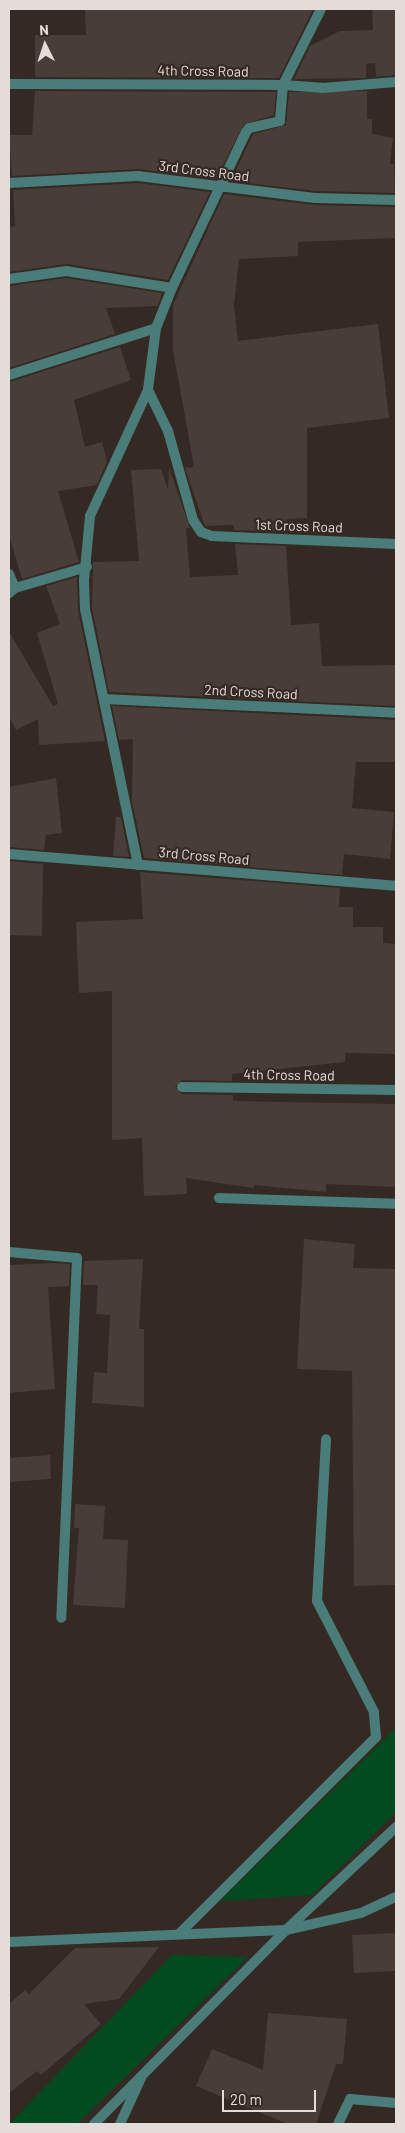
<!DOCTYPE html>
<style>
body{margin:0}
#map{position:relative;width:405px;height:2133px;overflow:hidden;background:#342923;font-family:Barlow,sans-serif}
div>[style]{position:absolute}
.green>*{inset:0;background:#024b20}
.building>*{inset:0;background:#493d37}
.service>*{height:10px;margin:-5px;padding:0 5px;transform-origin:5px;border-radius:5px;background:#4a7c79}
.minor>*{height:10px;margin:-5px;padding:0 5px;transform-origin:5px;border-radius:5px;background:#4a7c79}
.tertiary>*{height:10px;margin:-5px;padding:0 5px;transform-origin:5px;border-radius:5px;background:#4a7c79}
span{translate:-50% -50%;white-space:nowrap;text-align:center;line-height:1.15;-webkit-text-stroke:4.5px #342923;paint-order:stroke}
.street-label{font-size:14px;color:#e3dcd8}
.frame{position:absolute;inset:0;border:10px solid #e3dcd8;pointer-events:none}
.north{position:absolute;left:20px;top:20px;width:50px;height:50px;-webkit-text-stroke:4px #342923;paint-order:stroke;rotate:356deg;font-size:14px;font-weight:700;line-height:20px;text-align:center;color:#e3dcd8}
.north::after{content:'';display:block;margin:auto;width:18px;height:22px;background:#e3dcd8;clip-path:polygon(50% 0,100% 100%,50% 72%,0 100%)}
.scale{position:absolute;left:222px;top:2090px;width:94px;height:22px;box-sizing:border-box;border:2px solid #e3dcd8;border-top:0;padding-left:6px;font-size:15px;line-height:18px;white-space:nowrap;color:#e3dcd8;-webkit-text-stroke:4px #342923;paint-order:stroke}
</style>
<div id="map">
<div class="green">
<i style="clip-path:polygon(396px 1728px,396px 1812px,312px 1895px,220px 1901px)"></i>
<i style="clip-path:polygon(172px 1955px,248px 1957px,77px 2124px,9px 2124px)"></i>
</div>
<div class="building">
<i style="clip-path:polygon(85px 9px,313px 9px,279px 78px,35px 77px,35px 35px,86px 35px)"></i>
<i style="clip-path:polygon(372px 9px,396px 9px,396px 75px,376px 77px,375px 63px,366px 64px,366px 78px,294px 79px,310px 46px,340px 31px,373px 30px)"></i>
<i style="clip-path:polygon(35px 91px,276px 92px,274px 115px,244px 124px,216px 179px,138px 169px,12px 176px,9px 135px,32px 135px)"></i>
<i style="clip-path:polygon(367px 91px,367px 119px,372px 119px,372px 134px,393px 138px,390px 164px,394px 164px,395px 193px,316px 191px,231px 181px,253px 134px,286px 125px,289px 92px)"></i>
<i style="clip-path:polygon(138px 183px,210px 192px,168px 280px,67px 264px,9px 272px,9px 227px,15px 226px,13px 190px)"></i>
<i style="clip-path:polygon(224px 194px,314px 205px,395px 207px,396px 211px,396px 238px,298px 242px,298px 256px,239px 259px,234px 305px,238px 341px,378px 324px,389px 418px,307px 428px,307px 518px,287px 519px,285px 532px,234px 530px,234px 525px,205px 526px,185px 468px,194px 467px,173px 350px,173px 305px)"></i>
<i style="clip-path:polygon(66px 278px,162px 293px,158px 306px,106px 308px,115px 334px,9px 368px,9px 286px)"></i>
<i style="clip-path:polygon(120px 347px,131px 380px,74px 400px,85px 447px,102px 442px,107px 462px,97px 485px,58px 491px,79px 562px,22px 579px,9px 535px,9px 382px)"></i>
<i style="clip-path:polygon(169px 468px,190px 528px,186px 528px,190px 577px,238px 575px,235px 544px,286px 546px,291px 625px,319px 623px,322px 666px,396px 665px,396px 706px,109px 692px,92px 608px,93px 562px,139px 561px,131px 470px,161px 469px,168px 490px)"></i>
<i style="clip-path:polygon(77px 577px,78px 610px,105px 741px,39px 745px,38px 719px,16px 730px,9px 716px,9px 632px,53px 706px,58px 704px,37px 633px,60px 624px,46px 586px)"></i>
<i style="clip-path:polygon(112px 706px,396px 720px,396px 762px,356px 762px,352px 808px,394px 812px,390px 859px,344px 854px,342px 875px,144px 858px,132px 802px,133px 739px,119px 740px)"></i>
<i style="clip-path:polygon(56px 778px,62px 833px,46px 835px,44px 850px,9px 847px,9px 787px)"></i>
<i style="clip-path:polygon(116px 817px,121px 817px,129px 857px,113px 856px)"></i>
<i style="clip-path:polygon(9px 861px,43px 864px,42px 936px,9px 935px)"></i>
<i style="clip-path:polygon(140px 872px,340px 888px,339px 907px,353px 907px,353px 927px,383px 927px,383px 943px,396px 944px,396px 1054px,345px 1053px,345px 1062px,232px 1074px,232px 1081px,182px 1080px,175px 1087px,182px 1094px,233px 1095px,233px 1101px,396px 1104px,396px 1187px,326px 1184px,326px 1192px,254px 1185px,254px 1188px,186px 1178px,187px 1194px,144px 1196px,142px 1138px,112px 1140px,112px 991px,79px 993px,76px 922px,143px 919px)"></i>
<i style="clip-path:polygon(304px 1239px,355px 1244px,353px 1268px,396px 1269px,396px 1585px,354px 1586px,352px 1371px,297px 1369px)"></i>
<i style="clip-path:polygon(143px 1259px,139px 1329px,144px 1329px,144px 1407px,92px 1403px,94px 1372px,107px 1373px,110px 1315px,96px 1314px,98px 1285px,83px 1285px,84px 1261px)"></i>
<i style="clip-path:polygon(53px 1263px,70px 1264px,69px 1286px,48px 1287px,55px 1389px,9px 1393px,9px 1265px)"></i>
<i style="clip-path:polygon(50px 1455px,51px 1479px,9px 1482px,9px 1458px)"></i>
<i style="clip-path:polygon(75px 1504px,105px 1506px,103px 1539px,128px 1540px,125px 1608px,73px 1605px,79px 1528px,74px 1528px)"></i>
<i style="clip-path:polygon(396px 1933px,396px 1971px,354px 1973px,352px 1935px)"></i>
<i style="clip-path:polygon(159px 1947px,119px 1999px,84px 2004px,101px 2024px,41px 2075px,37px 2071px,9px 2093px,9px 2004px,25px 1990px,29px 1994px,75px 1948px)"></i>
<i style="clip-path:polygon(268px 2013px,347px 2019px,343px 2064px,336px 2064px,316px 2124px,288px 2124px,196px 2086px,212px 2049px,263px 2070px)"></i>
</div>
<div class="service">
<i style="left:179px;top:1934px;width:279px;rotate:-45deg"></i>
<i style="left:376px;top:1737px;width:25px;rotate:-95deg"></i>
<i style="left:374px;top:1712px;width:125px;rotate:-117.2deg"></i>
<i style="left:317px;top:1601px;width:162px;rotate:-86.8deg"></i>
</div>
<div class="minor">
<i style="left:321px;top:9px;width:85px;rotate:116.6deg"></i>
<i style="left:283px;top:85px;width:36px;rotate:95deg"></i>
<i style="left:280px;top:121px;width:32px;rotate:167deg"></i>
<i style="left:249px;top:128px;width:5px;rotate:127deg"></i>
<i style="left:246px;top:132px;width:173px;rotate:115.4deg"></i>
<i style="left:172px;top:288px;width:43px;rotate:111.8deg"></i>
<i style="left:156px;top:328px;width:63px;rotate:97.4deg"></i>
<i style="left:148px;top:390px;width:46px;rotate:64deg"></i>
<i style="left:168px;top:431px;width:92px;rotate:74.3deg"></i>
<i style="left:193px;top:520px;width:14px;rotate:56deg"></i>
<i style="left:201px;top:532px;width:12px;rotate:20deg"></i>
<i style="left:212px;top:536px;width:184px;rotate:2.5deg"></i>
<i style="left:9px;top:84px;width:274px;rotate:0.2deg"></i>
<i style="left:283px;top:85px;width:39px;rotate:4deg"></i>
<i style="left:322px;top:88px;width:74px;rotate:-4.6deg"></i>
<i style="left:9px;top:183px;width:129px;rotate:-3.1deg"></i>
<i style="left:138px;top:176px;width:178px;rotate:7.1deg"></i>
<i style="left:315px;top:198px;width:81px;rotate:1.4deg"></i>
<i style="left:9px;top:279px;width:58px;rotate:-8deg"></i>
<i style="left:66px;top:271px;width:107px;rotate:9.1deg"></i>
<i style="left:9px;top:375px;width:154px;rotate:-17.7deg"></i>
<i style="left:9px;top:574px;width:15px;rotate:67deg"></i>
<i style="left:15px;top:588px;width:8px;rotate:140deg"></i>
<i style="left:15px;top:588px;width:75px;rotate:-16.3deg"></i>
<i style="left:104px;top:699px;width:292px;rotate:2.7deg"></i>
<i style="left:9px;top:854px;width:388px;rotate:4.7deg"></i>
<i style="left:138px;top:865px;width:261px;rotate:-101.7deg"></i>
<i style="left:85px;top:609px;width:29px;rotate:-92deg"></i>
<i style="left:84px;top:580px;width:64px;rotate:-84.6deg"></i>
<i style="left:90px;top:516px;width:139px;rotate:-65.3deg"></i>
<i style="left:182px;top:1087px;width:214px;rotate:0.8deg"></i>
<i style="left:219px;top:1198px;width:177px;rotate:1.9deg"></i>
<i style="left:9px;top:1252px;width:68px;rotate:5deg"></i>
<i style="left:77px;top:1258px;width:360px;rotate:92.5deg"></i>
<i style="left:120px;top:2124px;width:51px;rotate:-65.5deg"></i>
<i style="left:338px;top:2124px;width:28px;rotate:-64deg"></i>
<i style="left:350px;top:2099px;width:46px;rotate:5deg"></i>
</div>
<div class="tertiary">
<i style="left:9px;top:1942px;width:277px;rotate:-2.5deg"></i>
<i style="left:286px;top:1930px;width:77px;rotate:-12.8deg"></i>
<i style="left:361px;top:1913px;width:38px;rotate:-25deg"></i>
<i style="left:94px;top:2124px;width:273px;rotate:-45.3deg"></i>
<i style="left:286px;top:1930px;width:151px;rotate:-43.1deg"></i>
</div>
<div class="street-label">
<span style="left:203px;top:71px;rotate:1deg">4th Cross Road</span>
<span style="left:204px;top:171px;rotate:7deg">3rd Cross Road</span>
<span style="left:299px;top:526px;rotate:2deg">1st Cross Road</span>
<span style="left:251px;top:692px;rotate:3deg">2nd Cross Road</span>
<span style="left:204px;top:856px;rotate:5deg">3rd Cross Road</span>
<span style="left:289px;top:1075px;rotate:1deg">4th Cross Road</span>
</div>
<div class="frame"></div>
<div class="north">N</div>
<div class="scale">20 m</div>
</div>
